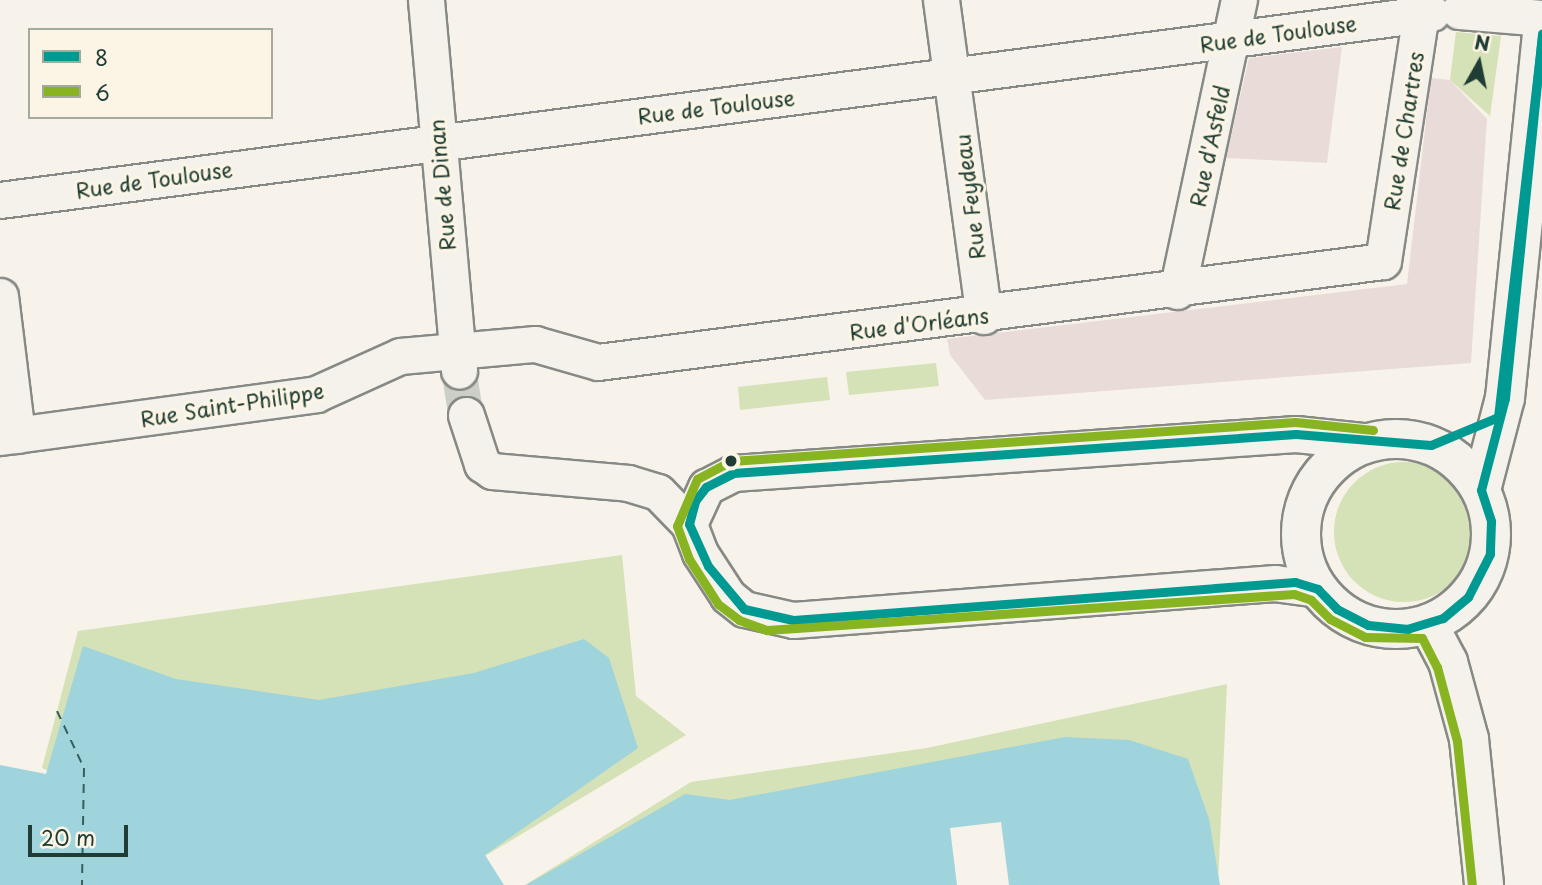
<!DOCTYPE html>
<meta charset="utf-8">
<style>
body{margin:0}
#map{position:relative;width:1542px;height:885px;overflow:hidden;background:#f7f3ea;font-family:"Playpen Sans",sans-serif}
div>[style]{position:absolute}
.green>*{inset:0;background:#d5e1b6}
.round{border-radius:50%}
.water>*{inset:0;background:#9fd4dd}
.pier>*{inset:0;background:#f7f3ea}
.ferry>*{height:2px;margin-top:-1px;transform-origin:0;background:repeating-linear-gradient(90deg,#365f5d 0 9px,transparent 0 16px)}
.building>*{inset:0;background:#e9dcd8}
.minor-tunnel>*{height:35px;margin-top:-17.5px;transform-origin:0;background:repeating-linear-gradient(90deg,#cccfc6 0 35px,transparent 0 53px)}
.roads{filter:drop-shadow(2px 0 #868984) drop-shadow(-2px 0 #868984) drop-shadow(0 2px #868984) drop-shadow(0 -2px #868984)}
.minor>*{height:35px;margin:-17.5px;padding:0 17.5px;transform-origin:17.5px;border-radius:17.5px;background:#f5f2ec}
.major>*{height:38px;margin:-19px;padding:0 19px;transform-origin:19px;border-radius:19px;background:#f5f2ec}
.major>.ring{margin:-19px;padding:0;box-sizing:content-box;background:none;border:38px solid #f5f2ec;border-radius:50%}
.bus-1>*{height:9px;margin:-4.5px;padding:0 4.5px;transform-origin:4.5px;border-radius:4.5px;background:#009a93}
.bus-2>*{height:9px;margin:-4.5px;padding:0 4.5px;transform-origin:4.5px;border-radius:4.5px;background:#89b421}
.dots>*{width:19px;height:19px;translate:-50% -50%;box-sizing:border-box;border:4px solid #fcf5e5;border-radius:50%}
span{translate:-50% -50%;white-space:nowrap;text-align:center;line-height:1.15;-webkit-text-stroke:6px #fcf5e5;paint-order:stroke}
.street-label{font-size:21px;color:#1f3d34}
.legend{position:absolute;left:28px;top:28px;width:245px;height:91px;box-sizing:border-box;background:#fcf5e5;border:2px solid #a4ab9e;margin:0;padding:9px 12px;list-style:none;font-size:21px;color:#1f3d34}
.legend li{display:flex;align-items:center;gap:14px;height:35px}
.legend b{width:35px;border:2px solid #a4ab9e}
.north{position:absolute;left:1444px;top:28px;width:70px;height:70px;-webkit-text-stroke:5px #fcf5e5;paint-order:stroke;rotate:9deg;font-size:19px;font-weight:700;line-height:28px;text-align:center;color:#1f3d34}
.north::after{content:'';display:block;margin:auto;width:24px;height:32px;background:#1f3d34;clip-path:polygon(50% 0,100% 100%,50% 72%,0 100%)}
.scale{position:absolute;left:28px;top:825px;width:100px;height:32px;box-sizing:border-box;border:4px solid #1f3d34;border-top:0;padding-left:9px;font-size:21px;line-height:24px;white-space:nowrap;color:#1f3d34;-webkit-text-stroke:5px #fcf5e5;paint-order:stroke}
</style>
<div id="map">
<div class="green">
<i style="clip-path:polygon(1456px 32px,1501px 36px,1490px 116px,1450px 80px)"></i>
<i style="clip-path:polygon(936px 363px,939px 386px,849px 395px,846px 372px)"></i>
<i style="clip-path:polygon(827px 377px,830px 400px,740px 410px,738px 387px)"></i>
<i class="round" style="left:1334px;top:462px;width:140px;height:140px"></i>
<i style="clip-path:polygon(622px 555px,636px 696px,686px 735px,485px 856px,100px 794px,42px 768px,78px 631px)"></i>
<i style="clip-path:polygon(1227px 684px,1218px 885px,525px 885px,691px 782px,927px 748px)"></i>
</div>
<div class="water">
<i style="clip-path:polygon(584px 639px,609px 658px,638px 748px,485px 855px,504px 885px,0 885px,0 765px,46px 774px,83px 646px,176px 679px,319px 700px,474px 673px)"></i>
<i style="clip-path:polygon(1065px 737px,1129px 740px,1188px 759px,1209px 819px,1220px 885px,526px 885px,685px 794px,730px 800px)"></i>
</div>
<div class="pier">
<i style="clip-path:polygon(1001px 822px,1009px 885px,957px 885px,950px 828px)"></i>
</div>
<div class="ferry">
<i style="left:57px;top:711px;width:63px;rotate:64.7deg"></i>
<i style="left:84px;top:768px;width:117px;rotate:91deg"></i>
</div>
<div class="building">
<i style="clip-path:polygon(1342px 47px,1327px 163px,1226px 158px,1249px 58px)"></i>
<i style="clip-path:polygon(1431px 78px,1450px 80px,1487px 119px,1471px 363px,985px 400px,950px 355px,947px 339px,1407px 284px)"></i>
</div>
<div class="minor-tunnel">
<i style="left:459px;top:371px;width:45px;rotate:81deg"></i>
</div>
<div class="roads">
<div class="minor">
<i style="left:426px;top:0;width:372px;rotate:84.9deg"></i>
<i style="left:941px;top:0;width:319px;rotate:82.3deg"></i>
<i style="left:1459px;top:11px;width:83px;rotate:4.8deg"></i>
<i style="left:0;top:200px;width:1444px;rotate:-7.44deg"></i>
<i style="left:1177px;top:291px;width:298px;rotate:-78deg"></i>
<i style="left:0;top:296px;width:140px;rotate:83deg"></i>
<i style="left:466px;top:415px;width:52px;rotate:71.9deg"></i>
<i style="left:482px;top:464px;width:12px;rotate:35deg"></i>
<i style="left:492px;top:471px;width:137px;rotate:5deg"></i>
<i style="left:628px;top:483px;width:31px;rotate:17deg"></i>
<i style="left:658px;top:492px;width:45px;rotate:45.9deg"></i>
<i style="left:0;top:437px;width:319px;rotate:-7.7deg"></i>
<i style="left:316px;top:394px;width:92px;rotate:-24.3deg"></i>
<i style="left:400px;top:356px;width:136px;rotate:-5.1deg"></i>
<i style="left:535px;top:344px;width:66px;rotate:15.9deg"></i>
<i style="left:598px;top:362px;width:791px;rotate:-7.33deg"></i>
<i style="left:1383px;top:261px;width:264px;rotate:-81.3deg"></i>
<i style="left:1318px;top:589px;width:43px;rotate:-172.1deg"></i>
<i style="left:1275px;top:583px;width:483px;rotate:175.6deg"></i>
<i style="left:793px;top:620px;width:50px;rotate:-167.3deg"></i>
<i style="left:744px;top:609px;width:21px;rotate:-141deg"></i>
<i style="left:728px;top:596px;width:51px;rotate:-123.1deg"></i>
<i style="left:700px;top:553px;width:31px;rotate:-111deg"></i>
<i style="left:689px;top:524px;width:41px;rotate:-65.3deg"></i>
<i style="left:706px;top:487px;width:30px;rotate:-27deg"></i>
<i style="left:733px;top:473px;width:564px;rotate:-3.96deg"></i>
<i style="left:1296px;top:434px;width:76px;rotate:6deg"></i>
</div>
<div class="major">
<i class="ring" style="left:1301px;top:439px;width:152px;height:152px"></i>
<i style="left:1481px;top:490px;width:95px;rotate:-75.4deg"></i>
<i style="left:1505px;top:398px;width:366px;rotate:-84.2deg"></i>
<i style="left:1428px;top:624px;width:43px;rotate:62.2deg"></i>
<i style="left:1448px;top:662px;width:80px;rotate:74.7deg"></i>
<i style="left:1469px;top:739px;width:147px;rotate:84.1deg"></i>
</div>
</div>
<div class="bus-1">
<i style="left:1542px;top:34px;width:366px;rotate:95.8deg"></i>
<i style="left:1505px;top:398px;width:95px;rotate:104.6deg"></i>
<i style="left:1481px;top:490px;width:33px;rotate:72deg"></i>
<i style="left:1491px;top:521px;width:33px;rotate:92deg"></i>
<i style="left:1490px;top:554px;width:48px;rotate:117.1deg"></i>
<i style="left:1468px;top:597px;width:33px;rotate:140deg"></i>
<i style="left:1443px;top:618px;width:37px;rotate:163deg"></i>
<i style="left:1408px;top:629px;width:40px;rotate:-174.3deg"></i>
<i style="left:1368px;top:625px;width:35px;rotate:-153deg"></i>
<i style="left:1337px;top:609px;width:28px;rotate:-134deg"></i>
<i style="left:1318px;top:589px;width:24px;rotate:-163deg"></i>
<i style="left:1295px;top:582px;width:503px;rotate:175.67deg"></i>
<i style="left:793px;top:620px;width:50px;rotate:-167.3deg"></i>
<i style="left:744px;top:609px;width:56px;rotate:-129.9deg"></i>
<i style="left:708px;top:566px;width:46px;rotate:-114.3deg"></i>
<i style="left:689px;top:524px;width:24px;rotate:-75deg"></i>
<i style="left:695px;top:501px;width:18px;rotate:-52deg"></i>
<i style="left:706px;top:487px;width:30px;rotate:-27deg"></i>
<i style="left:733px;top:473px;width:564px;rotate:-3.96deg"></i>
<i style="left:1296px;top:434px;width:135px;rotate:4.7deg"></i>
<i style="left:1431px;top:445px;width:73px;rotate:-22.7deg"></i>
<i style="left:1498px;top:417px;width:386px;rotate:-83.4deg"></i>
</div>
<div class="bus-2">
<i style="left:1373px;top:430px;width:78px;rotate:-174.1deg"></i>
<i style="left:1295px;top:422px;width:565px;rotate:176.04deg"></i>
<i style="left:731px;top:461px;width:38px;rotate:152deg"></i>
<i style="left:697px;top:479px;width:51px;rotate:113.1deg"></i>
<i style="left:677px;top:526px;width:35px;rotate:70deg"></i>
<i style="left:689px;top:559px;width:54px;rotate:57.2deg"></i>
<i style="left:718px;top:604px;width:26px;rotate:37deg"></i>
<i style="left:739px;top:620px;width:30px;rotate:20deg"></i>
<i style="left:767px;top:630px;width:528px;rotate:-3.91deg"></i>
<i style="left:1294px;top:594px;width:18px;rotate:19deg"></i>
<i style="left:1311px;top:600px;width:27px;rotate:45deg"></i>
<i style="left:1330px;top:619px;width:39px;rotate:27deg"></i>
<i style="left:1365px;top:637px;width:57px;rotate:1deg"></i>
<i style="left:1422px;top:638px;width:33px;rotate:63deg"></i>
<i style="left:1437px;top:667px;width:77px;rotate:74.9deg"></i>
<i style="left:1457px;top:741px;width:145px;rotate:84.1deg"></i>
</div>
<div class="dots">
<i style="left:731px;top:461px;background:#1f3d34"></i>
</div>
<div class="street-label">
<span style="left:1278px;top:33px;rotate:-8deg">Rue de Toulouse</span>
<span style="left:716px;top:106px;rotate:-7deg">Rue de Toulouse</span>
<span style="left:1403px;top:131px;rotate:-81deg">Rue de Chartres</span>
<span style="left:1209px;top:146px;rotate:-78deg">Rue d'Asfeld</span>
<span style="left:154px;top:179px;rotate:-8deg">Rue de Toulouse</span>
<span style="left:441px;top:185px;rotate:-95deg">Rue de Dinan</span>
<span style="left:969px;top:197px;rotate:-97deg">Rue Feydeau</span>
<span style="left:919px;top:323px;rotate:-7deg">Rue d'Orléans</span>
<span style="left:232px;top:404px;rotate:-9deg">Rue Saint-Philippe</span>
</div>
<ul class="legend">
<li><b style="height:9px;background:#009a93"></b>8</li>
<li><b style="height:9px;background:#89b421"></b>6</li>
</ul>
<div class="north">N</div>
<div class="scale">20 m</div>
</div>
